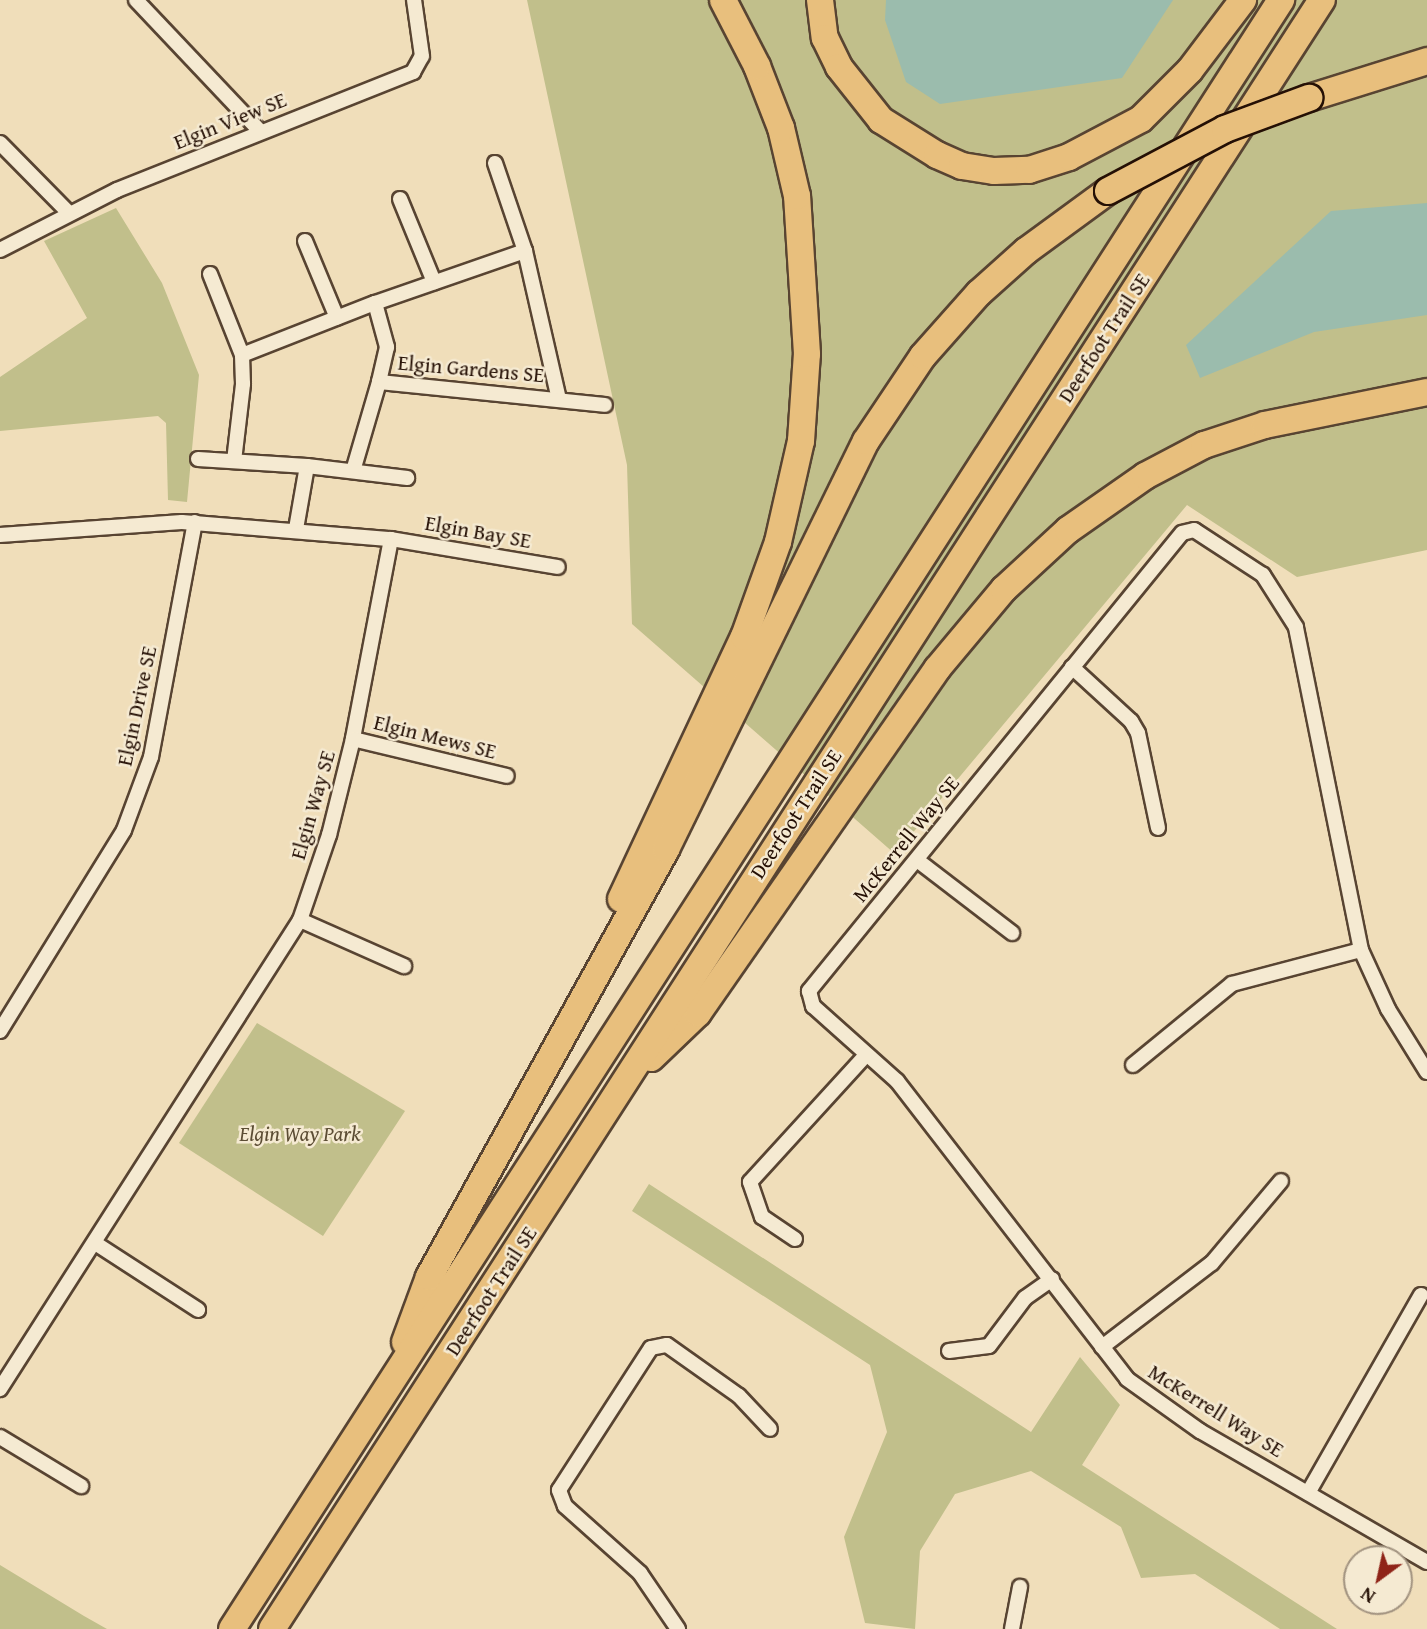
<!DOCTYPE html>
<style>
body{margin:0}
#map{position:relative;width:1427px;height:1629px;overflow:hidden;background:#f0deba;font-family:"Gentium Book Plus",serif}
div>[style]{position:absolute}
.green>*{inset:0;background:#c1bf8b}
.water>*{inset:0;background:#9bbcad}
.roads{filter:drop-shadow(2px 0 #584432) drop-shadow(-2px 0 #584432) drop-shadow(0 2px #584432) drop-shadow(0 -2px #584432)}
.street>*{height:14px;margin:-7px;padding:0 7px;transform-origin:7px;border-radius:7px;background:#f5ead2}
.highway>*{height:26px;margin:-13px;padding:0 13px;transform-origin:13px;border-radius:13px;background:#e8bf7d}
.bridges{filter:drop-shadow(2px 0 #251005) drop-shadow(-2px 0 #251005) drop-shadow(0 2px #251005) drop-shadow(0 -2px #251005)}
.highway-bridge>*{height:26px;margin:-13px;padding:0 13px;transform-origin:13px;border-radius:13px;background:#e8bf7d}
span{translate:-50% -50%;white-space:nowrap;text-align:center;line-height:1.15;-webkit-text-stroke:5px #f5ead2;paint-order:stroke}
.street-label{font-size:21px;color:#251005}
.park-label{font-size:21px;color:#5c4d34;font-style:italic}
.north{position:absolute;left:1343px;top:1545px;width:70px;height:70px;box-sizing:border-box;background:#f5ead2;border:2px solid #a29380;border-radius:50%;rotate:213deg;font-size:19px;font-weight:700;line-height:28px;text-align:center;color:#251005}
.north::after{content:'';display:block;margin:auto;width:24px;height:32px;background:#8f2418;clip-path:polygon(50% 0,100% 100%,50% 72%,0 100%)}
</style>
<div id="map">
<div class="green">
<i style="clip-path:polygon(527px 0,1427px 0,1427px 550px,1297px 577px,1187px 505px,895px 854px,632px 624px,627px 465px)"></i>
<i style="clip-path:polygon(116px 208px,162px 283px,199px 375px,187px 502px,168px 500px,166px 423px,158px 416px,0 431px,0 377px,87px 318px,44px 241px)"></i>
<i style="clip-path:polygon(257px 1023px,405px 1111px,323px 1236px,179px 1143px)"></i>
<i style="clip-path:polygon(649px 1184px,1031px 1432px,1080px 1357px,1120px 1405px,1082px 1465px,1337px 1629px,1280px 1629px,1195px 1574px,1141px 1578px,1121px 1527px,1031px 1471px,955px 1494px,920px 1551px,915px 1629px,865px 1623px,844px 1537px,887px 1432px,870px 1365px,632px 1211px)"></i>
<i style="clip-path:polygon(0 1565px,84px 1616px,107px 1629px,0 1629px)"></i>
</div>
<div class="water">
<i style="clip-path:polygon(886px 0,1173px 0,1122px 78px,940px 104px,906px 82px,885px 20px)"></i>
<i style="clip-path:polygon(1427px 203px,1427px 315px,1314px 332px,1200px 378px,1186px 345px,1331px 211px)"></i>
</div>
<div class="roads">
<div class="street">
<i style="left:136px;top:0;width:180px;rotate:46.6deg"></i>
<i style="left:0;top:143px;width:97px;rotate:45.4deg"></i>
<i style="left:495px;top:163px;width:93px;rotate:71.2deg"></i>
<i style="left:525px;top:251px;width:152px;rotate:77.1deg"></i>
<i style="left:400px;top:199px;width:90px;rotate:67.7deg"></i>
<i style="left:305px;top:241px;width:83px;rotate:67.4deg"></i>
<i style="left:0;top:250px;width:131px;rotate:-27.1deg"></i>
<i style="left:117px;top:190px;width:319px;rotate:-21.7deg"></i>
<i style="left:413px;top:72px;width:18px;rotate:-61deg"></i>
<i style="left:422px;top:56px;width:57px;rotate:-98.1deg"></i>
<i style="left:210px;top:274px;width:87px;rotate:68.4deg"></i>
<i style="left:375px;top:303px;width:159px;rotate:-19.1deg"></i>
<i style="left:198px;top:459px;width:109px;rotate:3.7deg"></i>
<i style="left:307px;top:466px;width:64px;rotate:99.9deg"></i>
<i style="left:234px;top:461px;width:78px;rotate:-83.3deg"></i>
<i style="left:243px;top:384px;width:29px;rotate:-92deg"></i>
<i style="left:242px;top:355px;width:143px;rotate:-21.4deg"></i>
<i style="left:375px;top:303px;width:46px;rotate:74.7deg"></i>
<i style="left:387px;top:347px;width:36px;rotate:103deg"></i>
<i style="left:307px;top:466px;width:101px;rotate:6.8deg"></i>
<i style="left:353px;top:471px;width:93px;rotate:-73.7deg"></i>
<i style="left:379px;top:382px;width:227px;rotate:5.8deg"></i>
<i style="left:0;top:535px;width:182px;rotate:-4.1deg"></i>
<i style="left:182px;top:522px;width:210px;rotate:4.7deg"></i>
<i style="left:391px;top:539px;width:204px;rotate:100.8deg"></i>
<i style="left:353px;top:739px;width:99px;rotate:104deg"></i>
<i style="left:329px;top:835px;width:90px;rotate:108.8deg"></i>
<i style="left:300px;top:920px;width:557px;rotate:122.61deg"></i>
<i style="left:391px;top:539px;width:169px;rotate:9.5deg"></i>
<i style="left:1072px;top:667px;width:80px;rotate:42.5deg"></i>
<i style="left:1131px;top:721px;width:14px;rotate:60deg"></i>
<i style="left:1138px;top:733px;width:97px;rotate:78.1deg"></i>
<i style="left:353px;top:739px;width:158px;rotate:13.5deg"></i>
<i style="left:917px;top:860px;width:120px;rotate:37.5deg"></i>
<i style="left:300px;top:920px;width:114px;rotate:23.9deg"></i>
<i style="left:0;top:1031px;width:236px;rotate:-58.3deg"></i>
<i style="left:124px;top:830px;width:78px;rotate:-69.7deg"></i>
<i style="left:151px;top:757px;width:239px;rotate:-79.4deg"></i>
<i style="left:1133px;top:1065px;width:128px;rotate:-39.3deg"></i>
<i style="left:1232px;top:984px;width:133px;rotate:-14.8deg"></i>
<i style="left:1427px;top:1072px;width:74px;rotate:-121.8deg"></i>
<i style="left:1388px;top:1009px;width:65px;rotate:-114.6deg"></i>
<i style="left:1361px;top:950px;width:329px;rotate:-101.4deg"></i>
<i style="left:1296px;top:627px;width:62px;rotate:-122.4deg"></i>
<i style="left:1263px;top:575px;width:82px;rotate:-146.9deg"></i>
<i style="left:1194px;top:530px;width:12px;rotate:166deg"></i>
<i style="left:1182px;top:533px;width:591px;rotate:129.16deg"></i>
<i style="left:809px;top:991px;width:16px;rotate:75deg"></i>
<i style="left:813px;top:1006px;width:113px;rotate:41.8deg"></i>
<i style="left:897px;top:1081px;width:376px;rotate:52.3deg"></i>
<i style="left:1127px;top:1379px;width:90px;rotate:35.5deg"></i>
<i style="left:1200px;top:1431px;width:262px;rotate:30deg"></i>
<i style="left:795px;top:1239px;width:40px;rotate:-146deg"></i>
<i style="left:762px;top:1217px;width:37px;rotate:-109deg"></i>
<i style="left:750px;top:1182px;width:172px;rotate:-47.6deg"></i>
<i style="left:95px;top:1243px;width:123px;rotate:33deg"></i>
<i style="left:1102px;top:1347px;width:138px;rotate:-37.4deg"></i>
<i style="left:1212px;top:1263px;width:107px;rotate:-49.9deg"></i>
<i style="left:949px;top:1351px;width:40px;rotate:-7.1deg"></i>
<i style="left:989px;top:1346px;width:60px;rotate:-53.1deg"></i>
<i style="left:1025px;top:1298px;width:33px;rotate:-35deg"></i>
<i style="left:0;top:1437px;width:95px;rotate:31.2deg"></i>
<i style="left:1308px;top:1493px;width:228px;rotate:-60.3deg"></i>
<i style="left:678px;top:1629px;width:68px;rotate:-124.2deg"></i>
<i style="left:640px;top:1573px;width:101px;rotate:-138.2deg"></i>
<i style="left:565px;top:1506px;width:17px;rotate:-111deg"></i>
<i style="left:559px;top:1490px;width:169px;rotate:-57.1deg"></i>
<i style="left:651px;top:1348px;width:16px;rotate:-11deg"></i>
<i style="left:667px;top:1345px;width:88px;rotate:35.3deg"></i>
<i style="left:739px;top:1396px;width:45px;rotate:46.8deg"></i>
<i style="left:1012px;top:1629px;width:43px;rotate:-79.2deg"></i>
</div>
<div class="highway">
<i style="left:820px;top:0;width:38px;rotate:83deg"></i>
<i style="left:825px;top:38px;width:32px;rotate:64deg"></i>
<i style="left:839px;top:67px;width:68px;rotate:51.6deg"></i>
<i style="left:881px;top:120px;width:66px;rotate:32deg"></i>
<i style="left:937px;top:155px;width:27px;rotate:24deg"></i>
<i style="left:962px;top:166px;width:32px;rotate:9deg"></i>
<i style="left:994px;top:171px;width:35px;rotate:-2deg"></i>
<i style="left:1029px;top:170px;width:42px;rotate:-18deg"></i>
<i style="left:1069px;top:157px;width:81px;rotate:-27.8deg"></i>
<i style="left:1141px;top:119px;width:69px;rotate:-45deg"></i>
<i style="left:1190px;top:70px;width:88px;rotate:-52.9deg"></i>
<i style="left:1309px;top:98px;width:124px;rotate:-17.4deg"></i>
<i style="left:621px;top:899px;width:289px;rotate:-64.9deg"></i>
<i style="left:744px;top:637px;width:101px;rotate:-70.3deg"></i>
<i style="left:778px;top:542px;width:104px;rotate:-77.2deg"></i>
<i style="left:801px;top:441px;width:87px;rotate:-86.1deg"></i>
<i style="left:807px;top:354px;width:158px;rotate:-93.6deg"></i>
<i style="left:797px;top:196px;width:70px;rotate:-103.2deg"></i>
<i style="left:781px;top:128px;width:66px;rotate:-111.2deg"></i>
<i style="left:757px;top:66px;width:74px;rotate:-117.3deg"></i>
<i style="left:651px;top:1058px;width:65px;rotate:-43.8deg"></i>
<i style="left:698px;top:1013px;width:419px;rotate:-55.2deg"></i>
<i style="left:937px;top:669px;width:104px;rotate:-50.1deg"></i>
<i style="left:1004px;top:589px;width:87px;rotate:-42.7deg"></i>
<i style="left:1068px;top:530px;width:94px;rotate:-35deg"></i>
<i style="left:1145px;top:476px;width:67px;rotate:-27.7deg"></i>
<i style="left:1204px;top:445px;width:64px;rotate:-18.2deg"></i>
<i style="left:1265px;top:425px;width:165px;rotate:-11.5deg"></i>
<i style="left:405px;top:1342px;width:69px;rotate:-69.7deg"></i>
<i style="left:429px;top:1277px;width:489px;rotate:-61deg"></i>
<i style="left:666px;top:849px;width:454px;rotate:-63.9deg"></i>
<i style="left:866px;top:441px;width:102px;rotate:-56.2deg"></i>
<i style="left:923px;top:356px;width:84px;rotate:-48.4deg"></i>
<i style="left:979px;top:293px;width:63px;rotate:-41.8deg"></i>
<i style="left:1026px;top:251px;width:102px;rotate:-36.2deg"></i>
<i style="left:232px;top:1629px;width:1938px;rotate:-57.22deg"></i>
<i style="left:272px;top:1629px;width:1938px;rotate:-57.2deg"></i>
</div>
</div>
<div class="bridges">
<div class="highway-bridge">
<i style="left:1108px;top:191px;width:132px;rotate:-27.9deg"></i>
<i style="left:1225px;top:129px;width:90px;rotate:-20.3deg"></i>
</div>
</div>
<div class="street-label">
<span style="left:230px;top:121px;rotate:-22deg">Elgin View SE</span>
<span style="left:1104px;top:338px;rotate:-57deg">Deerfoot Trail SE</span>
<span style="left:471px;top:369px;rotate:5deg">Elgin Gardens SE</span>
<span style="left:478px;top:532px;rotate:10deg">Elgin Bay SE</span>
<span style="left:137px;top:706px;rotate:-78deg">Elgin Drive SE</span>
<span style="left:435px;top:737px;rotate:14deg">Elgin Mews SE</span>
<span style="left:313px;top:805px;rotate:-74deg">Elgin Way SE</span>
<span style="left:796px;top:814px;rotate:-57deg">Deerfoot Trail SE</span>
<span style="left:906px;top:839px;rotate:-51deg">McKerrell Way SE</span>
<span style="left:491px;top:1291px;rotate:-57deg">Deerfoot Trail SE</span>
<span style="left:1216px;top:1411px;rotate:32deg">McKerrell Way SE</span>
</div>
<div class="park-label">
<span style="left:300px;top:1134px">Elgin Way Park</span>
</div>
<div class="north">N</div>
</div>
